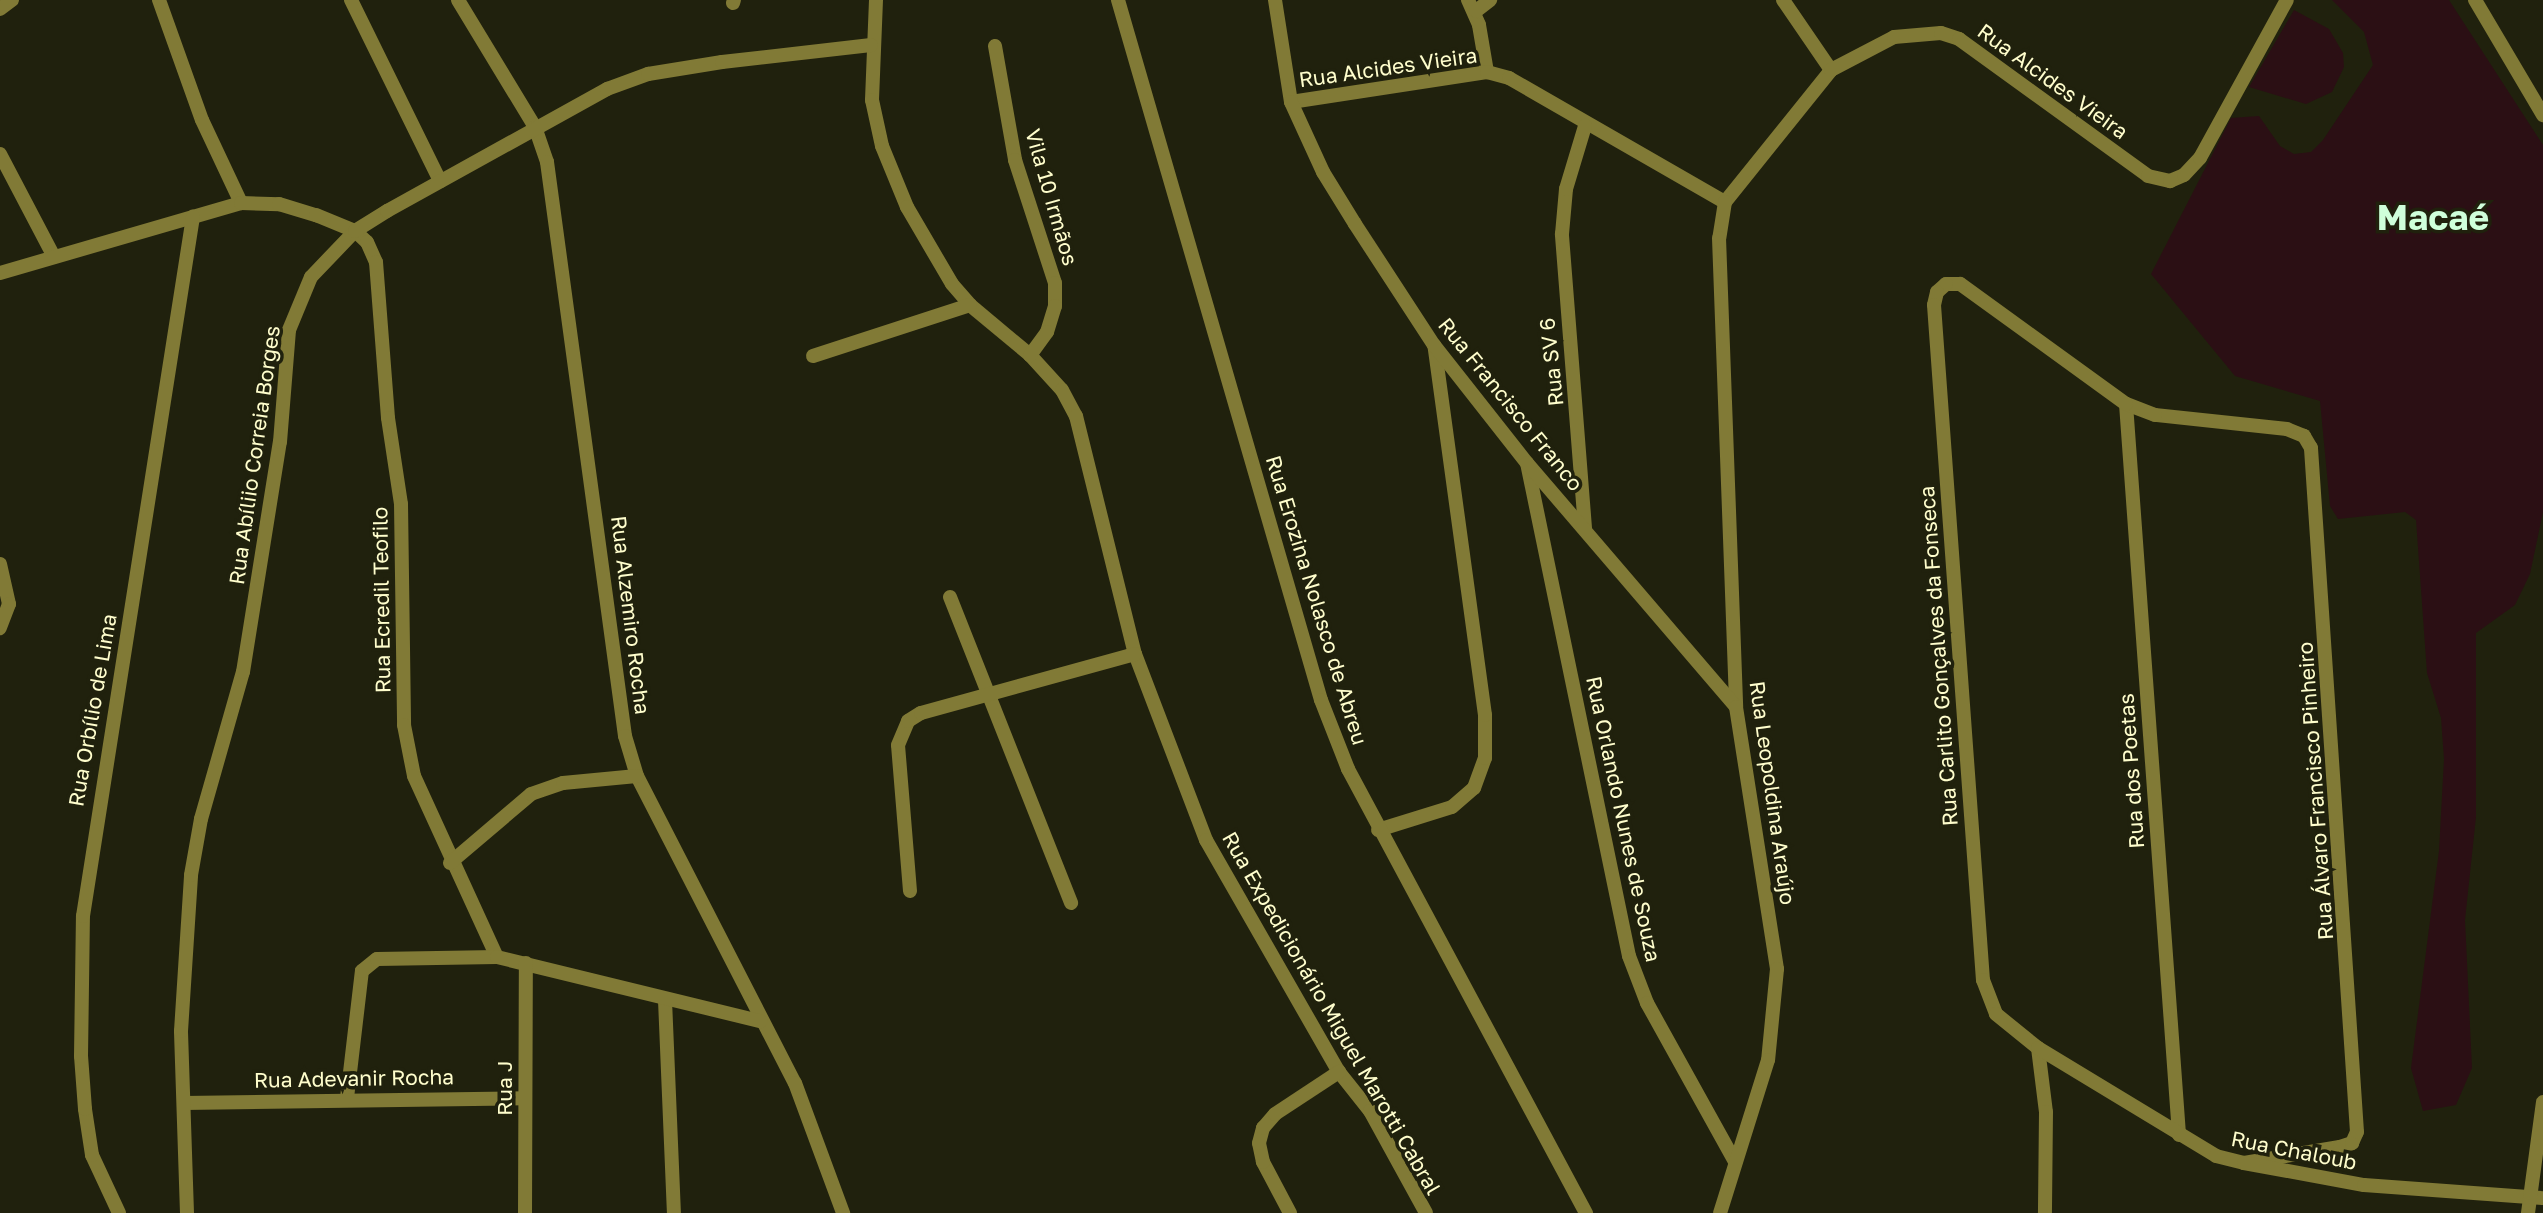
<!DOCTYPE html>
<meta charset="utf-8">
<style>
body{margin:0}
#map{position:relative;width:2543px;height:1213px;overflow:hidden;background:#20210d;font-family:"Golos Text",sans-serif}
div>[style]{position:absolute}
.green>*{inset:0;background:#2b0f14}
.minor>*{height:14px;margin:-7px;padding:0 7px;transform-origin:7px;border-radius:7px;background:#817a36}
.tertiary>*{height:14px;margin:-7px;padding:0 7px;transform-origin:7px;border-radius:7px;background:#817a36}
span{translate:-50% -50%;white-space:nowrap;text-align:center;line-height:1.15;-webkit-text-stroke:7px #20210d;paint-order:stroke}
.street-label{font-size:21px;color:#fffecd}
.town-label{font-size:35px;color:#cfffda;font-weight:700}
</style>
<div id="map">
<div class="green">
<i style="clip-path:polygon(2332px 0,2449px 0,2543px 145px,2543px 512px,2530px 574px,2515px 605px,2476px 633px,2476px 817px,2465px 920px,2472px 1068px,2456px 1105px,2423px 1111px,2411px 1068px,2439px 851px,2444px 759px,2441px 718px,2427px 673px,2416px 520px,2405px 512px,2338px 519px,2330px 506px,2320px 401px,2235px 376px,2151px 274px,2231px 118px,2259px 116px,2280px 146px,2294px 154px,2311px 152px,2323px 140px,2373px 65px,2364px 32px)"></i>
<i style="clip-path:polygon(2294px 10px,2329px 29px,2343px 53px,2344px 67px,2332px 92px,2306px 104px,2249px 87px)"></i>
</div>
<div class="minor">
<i style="left:159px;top:0;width:127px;rotate:70.3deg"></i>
<i style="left:202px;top:120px;width:92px;rotate:64.8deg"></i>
<i style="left:351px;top:0;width:202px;rotate:63.8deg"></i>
<i style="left:458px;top:0;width:149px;rotate:58.8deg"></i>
<i style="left:535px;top:127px;width:37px;rotate:71deg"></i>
<i style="left:547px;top:162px;width:579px;rotate:82.26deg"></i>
<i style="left:625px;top:736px;width:42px;rotate:73.3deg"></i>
<i style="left:637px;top:776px;width:345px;rotate:62.8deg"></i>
<i style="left:795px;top:1083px;width:139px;rotate:69.7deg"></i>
<i style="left:876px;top:0;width:100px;rotate:92.3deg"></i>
<i style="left:872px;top:100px;width:47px;rotate:77.7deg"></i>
<i style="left:882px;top:146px;width:66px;rotate:67.7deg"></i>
<i style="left:907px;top:207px;width:89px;rotate:59.7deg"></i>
<i style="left:952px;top:284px;width:28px;rotate:49deg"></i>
<i style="left:970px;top:305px;width:78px;rotate:39.8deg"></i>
<i style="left:1030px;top:355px;width:47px;rotate:47.6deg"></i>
<i style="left:1062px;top:390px;width:30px;rotate:62deg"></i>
<i style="left:1076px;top:416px;width:245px;rotate:76.1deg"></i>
<i style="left:1135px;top:654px;width:199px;rotate:69.1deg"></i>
<i style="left:1206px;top:840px;width:267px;rotate:60.2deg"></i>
<i style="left:1339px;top:1072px;width:50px;rotate:51.5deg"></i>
<i style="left:1370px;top:1111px;width:116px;rotate:61.2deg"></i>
<i style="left:1468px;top:0;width:27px;rotate:66deg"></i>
<i style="left:1479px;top:25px;width:48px;rotate:80.3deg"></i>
<i style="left:1783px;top:0;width:85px;rotate:55.6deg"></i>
<i style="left:733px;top:3px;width:3px;rotate:-72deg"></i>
<i style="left:0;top:9px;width:15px;rotate:-37deg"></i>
<i style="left:1476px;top:11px;width:18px;rotate:-38deg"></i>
<i style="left:995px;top:46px;width:116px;rotate:80deg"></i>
<i style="left:1015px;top:160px;width:129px;rotate:72deg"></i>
<i style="left:1055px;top:283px;width:23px;rotate:90deg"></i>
<i style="left:1055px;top:306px;width:27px;rotate:107deg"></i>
<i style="left:1047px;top:332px;width:29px;rotate:126deg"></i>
<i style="left:1291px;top:102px;width:198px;rotate:-8.7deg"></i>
<i style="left:1487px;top:72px;width:23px;rotate:15deg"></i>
<i style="left:1509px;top:78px;width:249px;rotate:29.9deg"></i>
<i style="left:1725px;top:202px;width:169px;rotate:-51.2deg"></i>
<i style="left:1831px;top:70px;width:71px;rotate:-27.6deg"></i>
<i style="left:1894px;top:37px;width:47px;rotate:-4.9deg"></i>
<i style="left:1941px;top:33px;width:19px;rotate:18deg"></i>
<i style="left:1959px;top:39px;width:233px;rotate:35.9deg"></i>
<i style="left:2148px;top:176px;width:23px;rotate:13deg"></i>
<i style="left:2170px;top:181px;width:15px;rotate:-23deg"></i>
<i style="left:2184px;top:175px;width:23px;rotate:-47deg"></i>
<i style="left:2200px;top:158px;width:180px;rotate:-61.2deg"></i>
<i style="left:0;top:154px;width:116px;rotate:62.3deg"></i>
<i style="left:1725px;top:202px;width:36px;rotate:99deg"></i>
<i style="left:1719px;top:238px;width:469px;rotate:87.9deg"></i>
<i style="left:0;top:273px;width:251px;rotate:-16.2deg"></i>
<i style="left:241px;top:203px;width:38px;rotate:2deg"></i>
<i style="left:279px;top:204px;width:39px;rotate:17deg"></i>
<i style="left:316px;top:215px;width:42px;rotate:22.3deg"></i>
<i style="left:355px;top:231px;width:16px;rotate:43deg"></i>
<i style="left:367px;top:242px;width:22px;rotate:66deg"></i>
<i style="left:376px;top:262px;width:156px;rotate:85.6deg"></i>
<i style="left:388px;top:418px;width:87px;rotate:81.4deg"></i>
<i style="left:401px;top:504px;width:221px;rotate:89.2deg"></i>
<i style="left:404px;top:725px;width:52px;rotate:78.9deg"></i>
<i style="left:414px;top:776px;width:199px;rotate:65.4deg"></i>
<i style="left:813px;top:356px;width:165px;rotate:-18deg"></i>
<i style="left:2126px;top:404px;width:733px;rotate:85.85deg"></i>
<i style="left:1527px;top:463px;width:503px;rotate:78.31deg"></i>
<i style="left:1629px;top:956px;width:50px;rotate:69deg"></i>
<i style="left:1647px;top:1003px;width:182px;rotate:61deg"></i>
<i style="left:1585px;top:528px;width:295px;rotate:-94.5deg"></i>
<i style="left:1562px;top:234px;width:45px;rotate:-84.9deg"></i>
<i style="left:1566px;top:189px;width:66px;rotate:-73.2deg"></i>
<i style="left:0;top:564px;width:41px;rotate:77.3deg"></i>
<i style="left:9px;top:604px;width:26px;rotate:111deg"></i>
<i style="left:950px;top:597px;width:329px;rotate:68.4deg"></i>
<i style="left:1378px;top:830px;width:77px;rotate:-17.3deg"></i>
<i style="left:1452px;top:807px;width:29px;rotate:-41deg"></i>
<i style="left:1474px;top:788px;width:32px;rotate:-70deg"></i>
<i style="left:1485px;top:758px;width:43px;rotate:-90deg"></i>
<i style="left:1485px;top:715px;width:373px;rotate:-97.8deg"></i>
<i style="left:450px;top:863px;width:106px;rotate:-40.4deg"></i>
<i style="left:531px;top:794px;width:34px;rotate:-19deg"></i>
<i style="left:563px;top:783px;width:74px;rotate:-5.4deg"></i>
<i style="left:910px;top:891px;width:146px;rotate:-94.7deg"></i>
<i style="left:898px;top:745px;width:26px;rotate:-67deg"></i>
<i style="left:908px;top:721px;width:15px;rotate:-32deg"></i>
<i style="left:921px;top:713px;width:222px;rotate:-15.4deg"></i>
<i style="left:665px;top:1000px;width:213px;rotate:87.6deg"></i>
<i style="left:2038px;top:1048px;width:64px;rotate:82.9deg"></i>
<i style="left:2046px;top:1112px;width:101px;rotate:90.6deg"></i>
<i style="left:347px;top:1098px;width:128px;rotate:-83.3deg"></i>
<i style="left:362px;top:971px;width:19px;rotate:-39deg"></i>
<i style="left:377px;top:959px;width:120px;rotate:-1deg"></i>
<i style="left:497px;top:957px;width:271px;rotate:13.7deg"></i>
<i style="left:184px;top:1103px;width:341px;rotate:-0.8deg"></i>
<i style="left:2244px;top:1163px;width:97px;rotate:-9.5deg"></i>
<i style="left:2340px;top:1147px;width:13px;rotate:-18deg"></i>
<i style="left:2352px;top:1143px;width:12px;rotate:-66deg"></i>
<i style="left:2357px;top:1132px;width:686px;rotate:-93.85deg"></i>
<i style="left:2311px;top:448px;width:14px;rotate:-120deg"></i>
<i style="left:2304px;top:436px;width:18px;rotate:-158deg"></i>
<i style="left:2287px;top:429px;width:133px;rotate:-173.9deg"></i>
<i style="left:2155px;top:415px;width:31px;rotate:-159deg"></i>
<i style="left:2126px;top:404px;width:205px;rotate:-144.1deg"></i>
<i style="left:1960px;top:284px;width:14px;rotate:180deg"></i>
<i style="left:1946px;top:284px;width:12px;rotate:138deg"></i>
<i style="left:1937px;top:292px;width:13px;rotate:103deg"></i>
<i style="left:1934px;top:305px;width:677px;rotate:85.85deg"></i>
<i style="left:1983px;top:980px;width:36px;rotate:69deg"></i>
<i style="left:1996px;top:1014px;width:54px;rotate:39deg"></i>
<i style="left:2038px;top:1048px;width:208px;rotate:31.2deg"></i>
<i style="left:2216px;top:1156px;width:29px;rotate:14deg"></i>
<i style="left:2244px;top:1163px;width:122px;rotate:10.4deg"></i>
<i style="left:2364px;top:1185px;width:179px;rotate:4.2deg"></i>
<i style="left:119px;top:1213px;width:64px;rotate:-115deg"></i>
<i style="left:92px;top:1155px;width:47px;rotate:-98.7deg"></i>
<i style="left:85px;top:1109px;width:53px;rotate:-94.3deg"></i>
<i style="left:81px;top:1056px;width:140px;rotate:-89.2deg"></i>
<i style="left:83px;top:916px;width:708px;rotate:-81.06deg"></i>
<i style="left:187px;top:1213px;width:182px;rotate:-91.9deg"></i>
<i style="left:181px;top:1031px;width:156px;rotate:-86.3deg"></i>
<i style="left:191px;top:875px;width:57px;rotate:-79.9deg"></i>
<i style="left:201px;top:819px;width:153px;rotate:-74.1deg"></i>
<i style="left:243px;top:672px;width:233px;rotate:-80.9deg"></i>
<i style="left:280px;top:442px;width:112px;rotate:-85.4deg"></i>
<i style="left:289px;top:330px;width:57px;rotate:-67.5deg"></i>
<i style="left:311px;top:277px;width:64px;rotate:-46.3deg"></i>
<i style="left:355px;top:231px;width:38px;rotate:-32deg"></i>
<i style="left:387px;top:211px;width:252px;rotate:-29deg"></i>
<i style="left:607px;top:89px;width:44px;rotate:-20.1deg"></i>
<i style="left:648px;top:74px;width:75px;rotate:-9.2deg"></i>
<i style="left:722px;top:62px;width:150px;rotate:-6.5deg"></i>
<i style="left:525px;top:1213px;width:250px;rotate:-89.8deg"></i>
<i style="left:1290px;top:1213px;width:58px;rotate:-117.9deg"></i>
<i style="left:1263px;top:1162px;width:19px;rotate:-102deg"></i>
<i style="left:1259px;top:1143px;width:16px;rotate:-75deg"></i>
<i style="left:1263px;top:1128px;width:18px;rotate:-49deg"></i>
<i style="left:1275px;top:1114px;width:77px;rotate:-33.3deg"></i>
<i style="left:2528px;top:1213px;width:112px;rotate:-82.3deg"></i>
</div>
<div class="tertiary">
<i style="left:1118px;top:0;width:729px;rotate:73.83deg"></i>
<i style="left:1321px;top:700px;width:74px;rotate:68.6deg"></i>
<i style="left:1348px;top:769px;width:504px;rotate:61.81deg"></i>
<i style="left:1275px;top:0;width:103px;rotate:81.1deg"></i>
<i style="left:1291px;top:102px;width:77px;rotate:65.4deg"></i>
<i style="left:1323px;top:172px;width:61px;rotate:58.4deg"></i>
<i style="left:1355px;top:224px;width:145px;rotate:56.9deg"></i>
<i style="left:1434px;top:345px;width:150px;rotate:51.8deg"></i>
<i style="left:1527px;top:463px;width:321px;rotate:49.4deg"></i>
<i style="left:1736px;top:707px;width:265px;rotate:81.1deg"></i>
<i style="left:1777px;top:969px;width:91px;rotate:95.6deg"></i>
<i style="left:1768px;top:1060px;width:160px;rotate:107.4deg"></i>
<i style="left:2475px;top:0;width:134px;rotate:59.4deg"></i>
</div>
<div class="street-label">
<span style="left:1388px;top:67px;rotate:-8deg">Rua Alcides Vieira</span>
<span style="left:2053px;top:81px;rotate:36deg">Rua Alcides Vieira</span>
<span style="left:1052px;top:197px;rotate:74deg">Vila 10 Irmãos</span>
<span style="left:1551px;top:362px;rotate:-96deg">Rua SV 6</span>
<span style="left:1511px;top:404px;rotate:51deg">Rua Francisco Franco</span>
<span style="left:254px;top:455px;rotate:-82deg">Rua Abíliio Correia Borges</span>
<span style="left:381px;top:600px;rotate:-91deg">Rua Ecredil Teofilo</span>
<span style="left:1317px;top:600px;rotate:73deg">Rua Erozina Nolasco de Abreu</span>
<span style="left:631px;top:615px;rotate:83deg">Rua Alzemiro Rocha</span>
<span style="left:1938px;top:656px;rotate:-94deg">Rua Carlito Gonçalves da Fonseca</span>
<span style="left:92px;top:710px;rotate:-80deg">Rua Orbílio de Lima</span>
<span style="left:2131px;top:771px;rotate:-94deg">Rua dos Poetas</span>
<span style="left:2315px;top:791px;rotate:-94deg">Rua Álvaro Francisco Pinheiro</span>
<span style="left:1773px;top:793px;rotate:82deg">Rua Leopoldina Araújo</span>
<span style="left:1624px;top:819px;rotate:78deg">Rua Orlando Nunes de Souza</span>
<span style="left:1332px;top:1013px;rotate:60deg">Rua Expedicionário Miguel Marotti Cabral</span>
<span style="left:354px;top:1078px;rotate:-1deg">Rua Adevanir Rocha</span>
<span style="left:504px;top:1088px;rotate:-90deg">Rua J</span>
<span style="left:2294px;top:1150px;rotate:11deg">Rua Chaloub</span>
</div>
<div class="town-label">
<span style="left:2433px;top:217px">Macaé</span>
</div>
</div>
